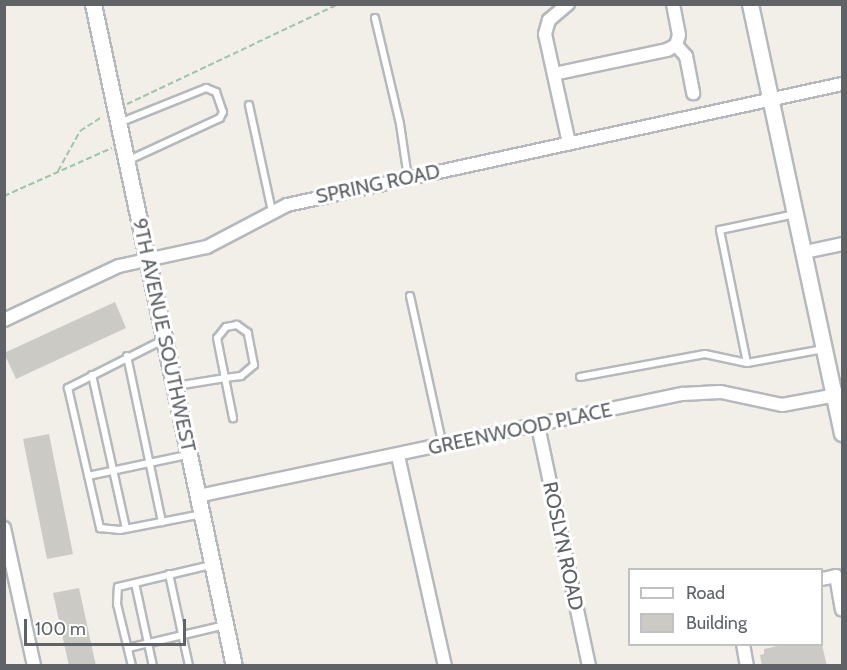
<!DOCTYPE html>
<style>
body{margin:0}
#map{position:relative;width:847px;height:670px;overflow:hidden;background:#f1efe8;font-family:Cabin,sans-serif}
div>[style]{position:absolute}
.building>*{inset:0;background:#cccac5}
.path>*{height:2px;margin-top:-1px;transform-origin:0;background:repeating-linear-gradient(90deg,#9cc7a9 0 6px,transparent 0 9px)}
.roads{filter:drop-shadow(2px 0 #b5b8bc) drop-shadow(-2px 0 #b5b8bc) drop-shadow(0 2px #b5b8bc) drop-shadow(0 -2px #b5b8bc)}
.service>*{height:6px;margin:-3px;padding:0 3px;transform-origin:3px;border-radius:3px;background:#fff}
.minor>*{height:12px;margin:-6px;padding:0 6px;transform-origin:6px;border-radius:6px;background:#fff}
.tertiary>*{height:15px;margin:-7.5px;padding:0 7.5px;transform-origin:7.5px;border-radius:7.5px;background:#fff}
span{translate:-50% -50%;white-space:nowrap;text-align:center;line-height:1.15;-webkit-text-stroke:6px #fff;paint-order:stroke}
.street-label{font-size:20px;color:#5f6368}
.frame{position:absolute;inset:0;border:6px solid #5f6368;pointer-events:none}
.legend{position:absolute;left:628px;top:568px;width:195px;height:78px;box-sizing:border-box;background:#fff;border:2px solid #bfc1c3;margin:0;padding:8px 10px;list-style:none;font-size:18px;color:#5f6368}
.legend li{display:flex;align-items:center;gap:12px;height:30px}
.legend b{width:30px;border:2px solid #bfc1c3}
.scale{position:absolute;left:24px;top:619px;width:162px;height:27px;box-sizing:border-box;border:3px solid #5f6368;border-top:0;padding-left:8px;font-size:18px;line-height:21px;white-space:nowrap;color:#5f6368;-webkit-text-stroke:4px #fff;paint-order:stroke}
</style>
<div id="map">
<div class="building">
<i style="clip-path:polygon(115px 302px,126px 328px,16px 379px,4px 353px)"></i>
<i style="clip-path:polygon(49px 434px,73px 554px,47px 559px,23px 439px)"></i>
<i style="clip-path:polygon(79px 588px,96px 666px,69px 666px,53px 593px)"></i>
<i style="clip-path:polygon(782px 645px,822px 645px,827px 666px,762px 666px,760px 655px,764px 654px,764px 649px)"></i>
</div>
<div class="path">
<i style="left:127px;top:104px;width:234px;rotate:-25.3deg"></i>
<i style="left:58px;top:171px;width:46px;rotate:-61.2deg"></i>
<i style="left:80px;top:131px;width:27px;rotate:-33deg"></i>
<i style="left:4px;top:196px;width:118px;rotate:-24deg"></i>
</div>
<div class="roads">
<div class="service">
<i style="left:375px;top:18px;width:109px;rotate:76.7deg"></i>
<i style="left:400px;top:124px;width:55px;rotate:81.6deg"></i>
<i style="left:249px;top:105px;width:108px;rotate:77.8deg"></i>
<i style="left:119px;top:123px;width:94px;rotate:-21.9deg"></i>
<i style="left:206px;top:88px;width:11px;rotate:22deg"></i>
<i style="left:216px;top:92px;width:21px;rotate:71deg"></i>
<i style="left:223px;top:112px;width:7px;rotate:117deg"></i>
<i style="left:220px;top:118px;width:102px;rotate:155.2deg"></i>
<i style="left:410px;top:296px;width:154px;rotate:77.6deg"></i>
<i style="left:165px;top:339px;width:109px;rotate:153.2deg"></i>
<i style="left:68px;top:388px;width:144px;rotate:77.1deg"></i>
<i style="left:100px;top:528px;width:20px;rotate:6deg"></i>
<i style="left:120px;top:530px;width:84px;rotate:-11deg"></i>
<i style="left:127px;top:356px;width:170px;rotate:78.1deg"></i>
<i style="left:747px;top:363px;width:136px;rotate:-101.5deg"></i>
<i style="left:720px;top:230px;width:77px;rotate:-12deg"></i>
<i style="left:92px;top:375px;width:157px;rotate:77.5deg"></i>
<i style="left:580px;top:377px;width:127px;rotate:-10.4deg"></i>
<i style="left:705px;top:354px;width:43px;rotate:12.1deg"></i>
<i style="left:747px;top:363px;width:78px;rotate:-10.3deg"></i>
<i style="left:176px;top:386px;width:50px;rotate:-9.3deg"></i>
<i style="left:225px;top:378px;width:16px;rotate:-7deg"></i>
<i style="left:241px;top:376px;width:17px;rotate:-40deg"></i>
<i style="left:254px;top:365px;width:33px;rotate:-101deg"></i>
<i style="left:248px;top:333px;width:14px;rotate:-144deg"></i>
<i style="left:237px;top:325px;width:11px;rotate:170deg"></i>
<i style="left:226px;top:327px;width:14px;rotate:129deg"></i>
<i style="left:217px;top:338px;width:82px;rotate:78.7deg"></i>
<i style="left:88px;top:476px;width:101px;rotate:-12deg"></i>
<i style="left:169px;top:574px;width:94px;rotate:77.7deg"></i>
<i style="left:135px;top:583px;width:85px;rotate:77.8deg"></i>
<i style="left:128px;top:648px;width:100px;rotate:-13.3deg"></i>
<i style="left:132px;top:666px;width:64px;rotate:-103.6deg"></i>
<i style="left:117px;top:604px;width:17px;rotate:-87deg"></i>
<i style="left:118px;top:587px;width:96px;rotate:-13.3deg"></i>
</div>
<div class="minor">
<i style="left:568px;top:4px;width:25px;rotate:140deg"></i>
<i style="left:549px;top:20px;width:15px;rotate:106deg"></i>
<i style="left:545px;top:34px;width:112px;rotate:77.6deg"></i>
<i style="left:676px;top:45px;width:15px;rotate:48deg"></i>
<i style="left:686px;top:56px;width:38px;rotate:79deg"></i>
<i style="left:554px;top:74px;width:116px;rotate:-12deg"></i>
<i style="left:667px;top:50px;width:10px;rotate:-29deg"></i>
<i style="left:676px;top:45px;width:10px;rotate:-73deg"></i>
<i style="left:679px;top:35px;width:32px;rotate:-101deg"></i>
<i style="left:805px;top:252px;width:38px;rotate:-12deg"></i>
<i style="left:4px;top:320px;width:127px;rotate:-25.2deg"></i>
<i style="left:119px;top:266px;width:90px;rotate:-12.2deg"></i>
<i style="left:207px;top:247px;width:90px;rotate:-27.7deg"></i>
<i style="left:287px;top:205px;width:568px;rotate:-12.3deg"></i>
<i style="left:538px;top:426px;width:245px;rotate:78deg"></i>
<i style="left:398px;top:456px;width:215px;rotate:77.4deg"></i>
<i style="left:198px;top:496px;width:496px;rotate:-11.9deg"></i>
<i style="left:683px;top:394px;width:38px;rotate:-3deg"></i>
<i style="left:721px;top:392px;width:62px;rotate:12deg"></i>
<i style="left:782px;top:405px;width:61px;rotate:-10.4deg"></i>
<i style="left:4px;top:528px;width:141px;rotate:77.7deg"></i>
<i style="left:822px;top:579px;width:14px;rotate:-12deg"></i>
<i style="left:836px;top:576px;width:34px;rotate:80deg"></i>
<i style="left:743px;top:644px;width:22px;rotate:80deg"></i>
</div>
<div class="tertiary">
<i style="left:93px;top:4px;width:677px;rotate:77.98deg"></i>
<i style="left:750px;top:4px;width:439px;rotate:77.9deg"></i>
</div>
</div>
<div class="street-label">
<span style="left:378px;top:184px;rotate:-12deg">SPRING ROAD</span>
<span style="left:164px;top:335px;rotate:78deg">9TH AVENUE SOUTHWEST</span>
<span style="left:520px;top:429px;rotate:-12deg">GREENWOOD PLACE</span>
<span style="left:563px;top:546px;rotate:78deg">ROSLYN ROAD</span>
</div>
<div class="frame"></div>
<ul class="legend">
<li><b style="height:8px;background:#fff"></b>Road</li>
<li><b style="height:16px;background:#cccac5"></b>Building</li>
</ul>
<div class="scale">100 m</div>
</div>
